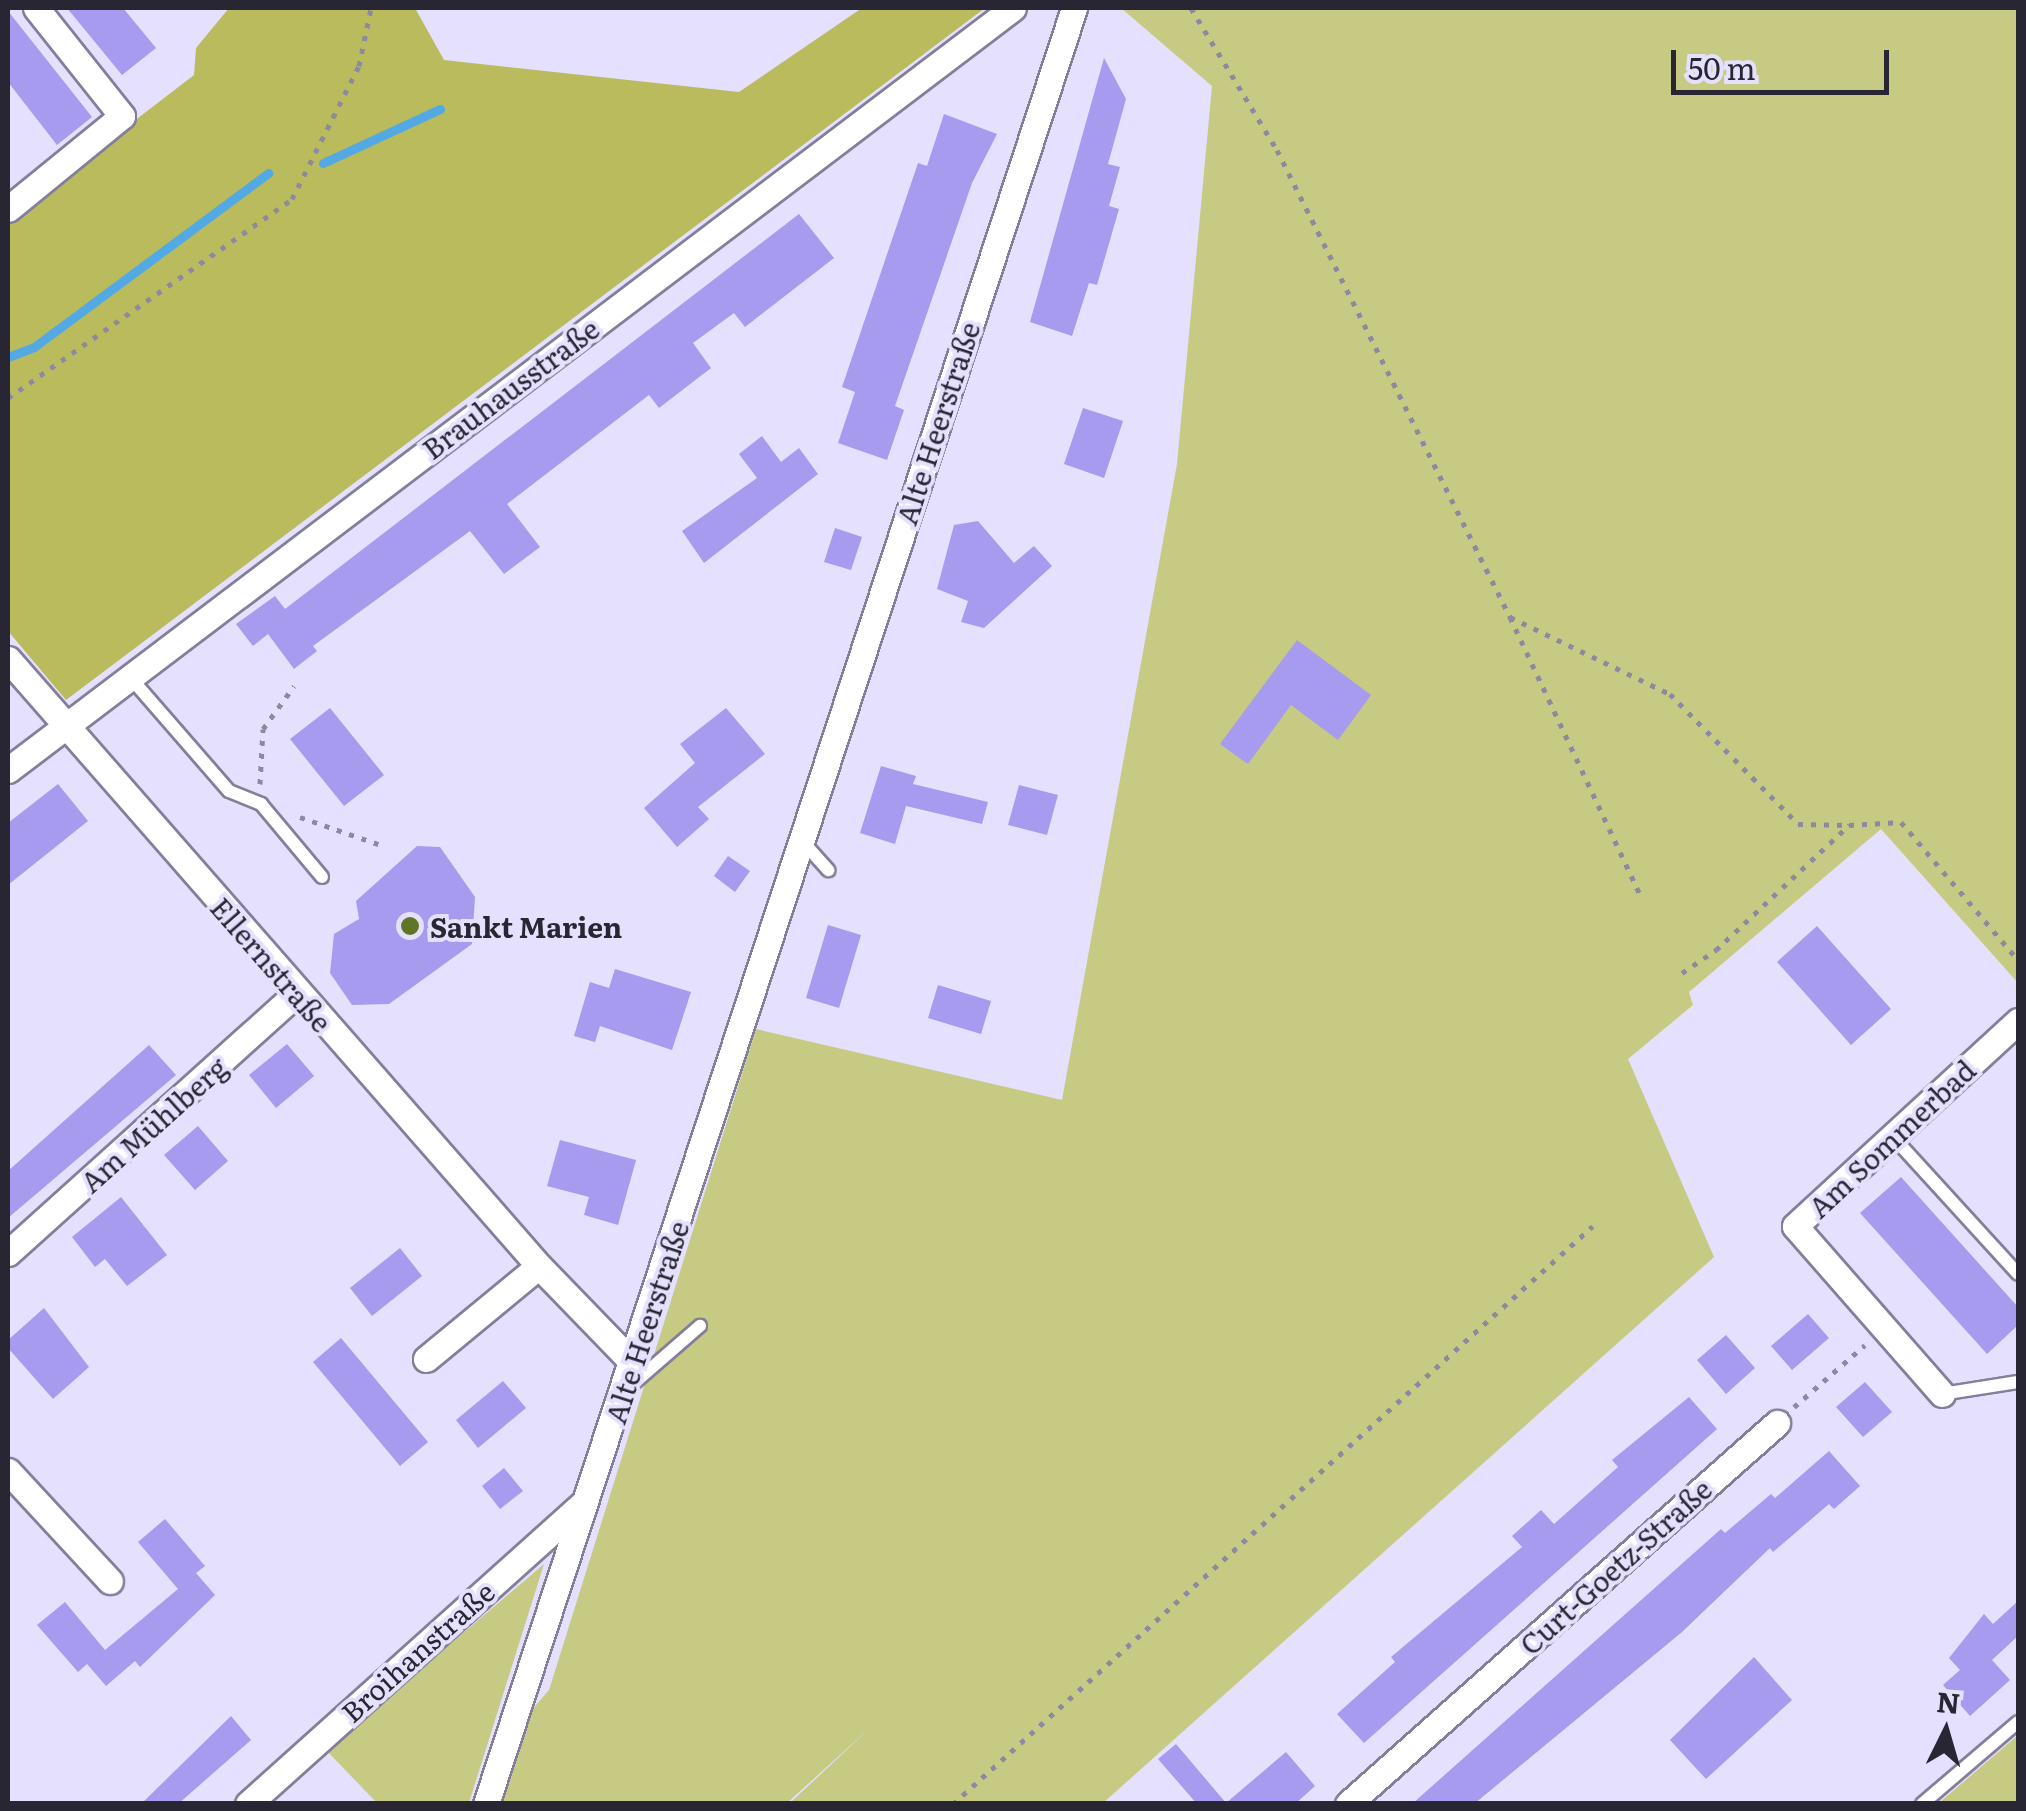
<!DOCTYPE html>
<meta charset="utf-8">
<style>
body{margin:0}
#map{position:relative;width:2026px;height:1811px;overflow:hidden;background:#e4e0fe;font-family:Literata,serif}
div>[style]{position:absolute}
.green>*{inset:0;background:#c7ca82}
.forest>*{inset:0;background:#b9bb5d}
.stream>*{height:9px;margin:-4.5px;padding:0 4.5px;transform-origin:4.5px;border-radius:4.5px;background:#53a9e3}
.building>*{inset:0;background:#a69bee}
.path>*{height:5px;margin-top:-2.5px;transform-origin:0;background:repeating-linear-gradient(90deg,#8d8aa0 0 5px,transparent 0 13px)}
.roads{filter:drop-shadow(2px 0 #837f9a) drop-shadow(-2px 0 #837f9a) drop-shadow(0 2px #837f9a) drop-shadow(0 -2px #837f9a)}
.service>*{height:12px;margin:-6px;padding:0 6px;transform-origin:6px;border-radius:6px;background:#fff}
.minor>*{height:25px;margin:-12.5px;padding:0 12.5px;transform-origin:12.5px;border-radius:12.5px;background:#fff}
.dots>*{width:28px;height:28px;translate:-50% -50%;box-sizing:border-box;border:5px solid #e4e0fe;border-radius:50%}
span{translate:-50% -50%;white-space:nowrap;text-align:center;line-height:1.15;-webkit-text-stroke:8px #e4e0fe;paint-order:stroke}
.street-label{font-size:28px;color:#282632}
.poi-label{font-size:28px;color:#282632;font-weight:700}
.left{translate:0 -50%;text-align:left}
.frame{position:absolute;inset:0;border:10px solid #282632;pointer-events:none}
.north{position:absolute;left:1896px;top:1681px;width:100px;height:100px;-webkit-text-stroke:8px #e4e0fe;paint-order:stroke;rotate:5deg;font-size:28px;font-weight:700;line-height:40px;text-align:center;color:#282632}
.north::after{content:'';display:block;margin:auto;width:35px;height:45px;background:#282632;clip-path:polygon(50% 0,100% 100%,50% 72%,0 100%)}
.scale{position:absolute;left:1671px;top:50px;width:218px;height:45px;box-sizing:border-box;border:5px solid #282632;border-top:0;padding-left:12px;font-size:30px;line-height:35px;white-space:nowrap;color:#282632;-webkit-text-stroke:8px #e4e0fe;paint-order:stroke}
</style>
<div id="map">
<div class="green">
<i style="clip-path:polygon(1121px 8px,2018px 8px,2018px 983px,1881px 829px,1689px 992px,1693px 1005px,1628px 1059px,1714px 1257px,1103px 1803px,790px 1803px,872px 1726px,787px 1803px,501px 1804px,530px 1712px,549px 1690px,756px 1029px,1062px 1100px,1177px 464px,1212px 86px)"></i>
<i style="clip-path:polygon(544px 1564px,469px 1803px,377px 1803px,326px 1750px)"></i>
<i style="clip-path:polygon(2018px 1735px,2018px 1803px,1939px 1803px)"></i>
</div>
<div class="forest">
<i style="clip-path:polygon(229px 8px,415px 8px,444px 60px,739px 92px,862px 8px,985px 8px,66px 700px,8px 631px,8px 218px,194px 75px,196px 48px)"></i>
</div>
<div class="stream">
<i style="left:323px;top:163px;width:129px;rotate:-24.8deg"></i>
<i style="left:8px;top:357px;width:28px;rotate:-21deg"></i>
<i style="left:34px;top:347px;width:292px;rotate:-36.6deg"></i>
</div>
<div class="building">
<i style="clip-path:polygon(67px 8px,123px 8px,156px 48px,122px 75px)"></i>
<i style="clip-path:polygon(8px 11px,92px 117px,57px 145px,8px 82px)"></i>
<i style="clip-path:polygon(1104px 58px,1126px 99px,1108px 164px,1120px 167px,1109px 206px,1119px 209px,1097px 285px,1089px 283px,1072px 336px,1030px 322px)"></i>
<i style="clip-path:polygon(944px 114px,997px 134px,972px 183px,895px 406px,904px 410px,887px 460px,838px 443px,855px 392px,842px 387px,918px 163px,927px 166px)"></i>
<i style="clip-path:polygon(799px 214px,834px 258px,745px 327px,734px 313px,693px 343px,711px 368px,659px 408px,649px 395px,507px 504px,540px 547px,504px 574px,470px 531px,313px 646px,317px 651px,294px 669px,268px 634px,253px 646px,236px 624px,275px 596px,285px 609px)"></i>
<i style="clip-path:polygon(1083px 408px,1123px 421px,1104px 478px,1064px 464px)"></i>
<i style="clip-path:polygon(762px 436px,781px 462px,799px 448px,818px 474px,704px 563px,682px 531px,757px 478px,739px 454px)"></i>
<i style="clip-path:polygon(978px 521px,1014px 563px,1034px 546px,1052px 566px,984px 628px,961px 622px,968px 601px,937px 589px,954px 525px)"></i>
<i style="clip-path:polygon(835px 528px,862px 537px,851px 570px,824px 562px)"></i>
<i style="clip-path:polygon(1297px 640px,1371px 695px,1338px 740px,1291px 705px,1248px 764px,1220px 744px)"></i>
<i style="clip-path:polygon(330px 708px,384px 775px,344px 806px,290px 739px)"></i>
<i style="clip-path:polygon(726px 708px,765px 754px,698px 807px,709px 819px,677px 847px,644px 808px,695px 763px,680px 744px)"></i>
<i style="clip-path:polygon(881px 766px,916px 776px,913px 784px,988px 802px,982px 824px,906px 806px,895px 844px,860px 833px)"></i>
<i style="clip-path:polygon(58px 784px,88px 821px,8px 885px,8px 823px)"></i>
<i style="clip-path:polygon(1019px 785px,1058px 795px,1047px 835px,1008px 825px)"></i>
<i style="clip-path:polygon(417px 846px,440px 847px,475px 897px,472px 944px,389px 1004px,352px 1005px,330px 973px,334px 934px,359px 919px,356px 901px)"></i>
<i style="clip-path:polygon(728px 856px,750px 871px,735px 892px,714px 876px)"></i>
<i style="clip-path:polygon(828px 925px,861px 935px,839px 1008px,806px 998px)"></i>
<i style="clip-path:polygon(1817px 926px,1891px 1009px,1851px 1045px,1777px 962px)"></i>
<i style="clip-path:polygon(615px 969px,691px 992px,672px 1050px,600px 1026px,595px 1042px,574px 1036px,590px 982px,609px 988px)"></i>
<i style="clip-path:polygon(938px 985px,991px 1001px,981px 1034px,928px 1018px)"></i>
<i style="clip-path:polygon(287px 1044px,314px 1076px,276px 1108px,249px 1075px)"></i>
<i style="clip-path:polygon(149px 1045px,176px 1075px,8px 1218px,8px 1171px)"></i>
<i style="clip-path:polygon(198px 1126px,228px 1161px,195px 1190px,164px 1155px)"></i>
<i style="clip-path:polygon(560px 1140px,636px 1160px,618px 1225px,584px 1215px,589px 1197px,547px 1186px)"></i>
<i style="clip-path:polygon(1901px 1177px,2018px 1307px,2018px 1325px,1987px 1354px,1860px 1213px)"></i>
<i style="clip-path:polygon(121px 1197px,167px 1255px,127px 1286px,105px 1259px,95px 1267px,72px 1237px)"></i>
<i style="clip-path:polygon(400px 1248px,422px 1276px,372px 1316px,350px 1288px)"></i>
<i style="clip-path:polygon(44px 1308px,89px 1367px,53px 1399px,8px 1348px,8px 1340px)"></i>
<i style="clip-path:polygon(1808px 1314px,1829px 1338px,1792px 1370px,1771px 1346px)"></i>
<i style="clip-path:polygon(1726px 1335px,1755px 1368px,1726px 1394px,1697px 1360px)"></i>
<i style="clip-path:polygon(341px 1338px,428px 1442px,400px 1466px,313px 1362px)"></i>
<i style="clip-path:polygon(503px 1381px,526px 1408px,478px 1448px,456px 1420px)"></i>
<i style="clip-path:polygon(1865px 1382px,1892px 1412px,1863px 1437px,1836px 1407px)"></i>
<i style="clip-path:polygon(1689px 1397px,1717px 1429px,1364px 1743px,1337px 1714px,1395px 1662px,1391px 1657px,1522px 1547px,1512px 1536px,1541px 1510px,1554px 1524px,1618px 1467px,1612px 1460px)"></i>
<i style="clip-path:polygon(1829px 1451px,1860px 1486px,1834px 1509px,1829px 1504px,1773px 1552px,1770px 1548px,1682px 1632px,1474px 1804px,1412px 1804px,1721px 1529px,1725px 1533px,1771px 1494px,1775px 1498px)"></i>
<i style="clip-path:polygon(504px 1468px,523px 1491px,500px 1509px,482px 1486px)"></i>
<i style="clip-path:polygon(165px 1519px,205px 1566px,196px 1573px,215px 1595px,140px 1667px,135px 1661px,106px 1686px,87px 1664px,78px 1672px,37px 1625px,65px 1602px,105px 1650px,178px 1589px,138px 1542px)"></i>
<i style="clip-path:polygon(2018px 1601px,2018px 1636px,1992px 1660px,2010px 1680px,1970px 1716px,1943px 1685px,1960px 1670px,1949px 1658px,1984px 1614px,1993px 1624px)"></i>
<i style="clip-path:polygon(1754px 1657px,1792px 1700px,1706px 1779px,1670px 1740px)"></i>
<i style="clip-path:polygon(231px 1716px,251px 1740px,178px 1804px,141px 1804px)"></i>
<i style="clip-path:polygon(1176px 1744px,1226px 1803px,1286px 1752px,1315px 1786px,1295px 1804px,1197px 1804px,1158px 1759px)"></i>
</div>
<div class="path">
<i style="left:1191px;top:8px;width:166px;rotate:58.8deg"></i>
<i style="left:1277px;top:150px;width:522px;rotate:63.48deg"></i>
<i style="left:1510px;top:617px;width:306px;rotate:64.9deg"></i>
<i style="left:8px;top:398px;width:347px;rotate:-35deg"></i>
<i style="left:292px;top:199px;width:149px;rotate:-63.3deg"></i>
<i style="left:359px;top:66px;width:59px;rotate:-78.3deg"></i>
<i style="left:1510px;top:617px;width:178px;rotate:25.7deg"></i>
<i style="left:1670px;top:694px;width:182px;rotate:45.4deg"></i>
<i style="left:1798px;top:824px;width:51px;rotate:1.1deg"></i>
<i style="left:260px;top:784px;width:55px;rotate:-86.9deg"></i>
<i style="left:263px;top:729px;width:53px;rotate:-54.2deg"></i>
<i style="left:300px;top:817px;width:83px;rotate:19.1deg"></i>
<i style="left:1682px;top:973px;width:41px;rotate:-34.1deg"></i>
<i style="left:1716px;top:950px;width:183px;rotate:-43.2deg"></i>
<i style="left:1849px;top:825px;width:52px;rotate:-3.3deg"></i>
<i style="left:1901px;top:822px;width:181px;rotate:49.7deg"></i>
<i style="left:1794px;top:1407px;width:94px;rotate:-41.1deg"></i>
<i style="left:953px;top:1804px;width:862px;rotate:-42.09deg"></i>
</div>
<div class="roads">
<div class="service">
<i style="left:129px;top:676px;width:152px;rotate:49deg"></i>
<i style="left:229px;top:791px;width:35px;rotate:22deg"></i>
<i style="left:261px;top:804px;width:95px;rotate:50.1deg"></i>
<i style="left:803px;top:842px;width:38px;rotate:48deg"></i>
<i style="left:1893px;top:1137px;width:185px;rotate:47.6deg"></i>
<i style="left:626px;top:1390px;width:98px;rotate:-40.9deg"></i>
<i style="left:1942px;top:1394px;width:77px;rotate:-9deg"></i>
<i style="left:1922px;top:1804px;width:126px;rotate:-40.5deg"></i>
</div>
<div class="minor">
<i style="left:8px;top:209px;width:147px;rotate:-39.2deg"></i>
<i style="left:122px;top:116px;width:138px;rotate:-128.5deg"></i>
<i style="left:8px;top:659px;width:806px;rotate:48.82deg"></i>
<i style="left:539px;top:1266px;width:135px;rotate:45.9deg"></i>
<i style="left:8px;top:770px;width:1261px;rotate:-37.17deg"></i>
<i style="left:8px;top:1253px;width:389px;rotate:-42deg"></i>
<i style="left:426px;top:1359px;width:146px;rotate:-39.5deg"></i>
<i style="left:1942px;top:1394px;width:223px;rotate:-131.2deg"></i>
<i style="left:1795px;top:1226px;width:303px;rotate:-42.6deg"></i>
<i style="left:8px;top:1471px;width:150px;rotate:47.2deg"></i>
<i style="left:248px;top:1804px;width:450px;rotate:-41.9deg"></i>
<i style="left:486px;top:1804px;width:1890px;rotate:-71.87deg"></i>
<i style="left:1348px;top:1804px;width:574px;rotate:-41.61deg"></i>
</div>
</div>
<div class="dots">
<i style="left:410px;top:926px;background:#607627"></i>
</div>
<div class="street-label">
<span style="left:510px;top:388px;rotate:-37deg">Brauhausstraße</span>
<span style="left:937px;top:423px;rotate:-72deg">Alte Heerstraße</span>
<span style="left:272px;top:964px;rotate:49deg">Ellernstraße</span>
<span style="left:153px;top:1124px;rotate:-42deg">Am Mühlberg</span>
<span style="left:1891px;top:1138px;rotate:-43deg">Am Sommerbad</span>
<span style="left:646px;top:1322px;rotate:-72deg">Alte Heerstraße</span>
<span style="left:1615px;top:1566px;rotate:-42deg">Curt-Goetz-Straße</span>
<span style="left:417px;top:1651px;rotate:-42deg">Broihanstraße</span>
</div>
<div class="poi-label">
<span class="left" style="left:430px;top:926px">Sankt Marien</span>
</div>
<div class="frame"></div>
<div class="north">N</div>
<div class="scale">50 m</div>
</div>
